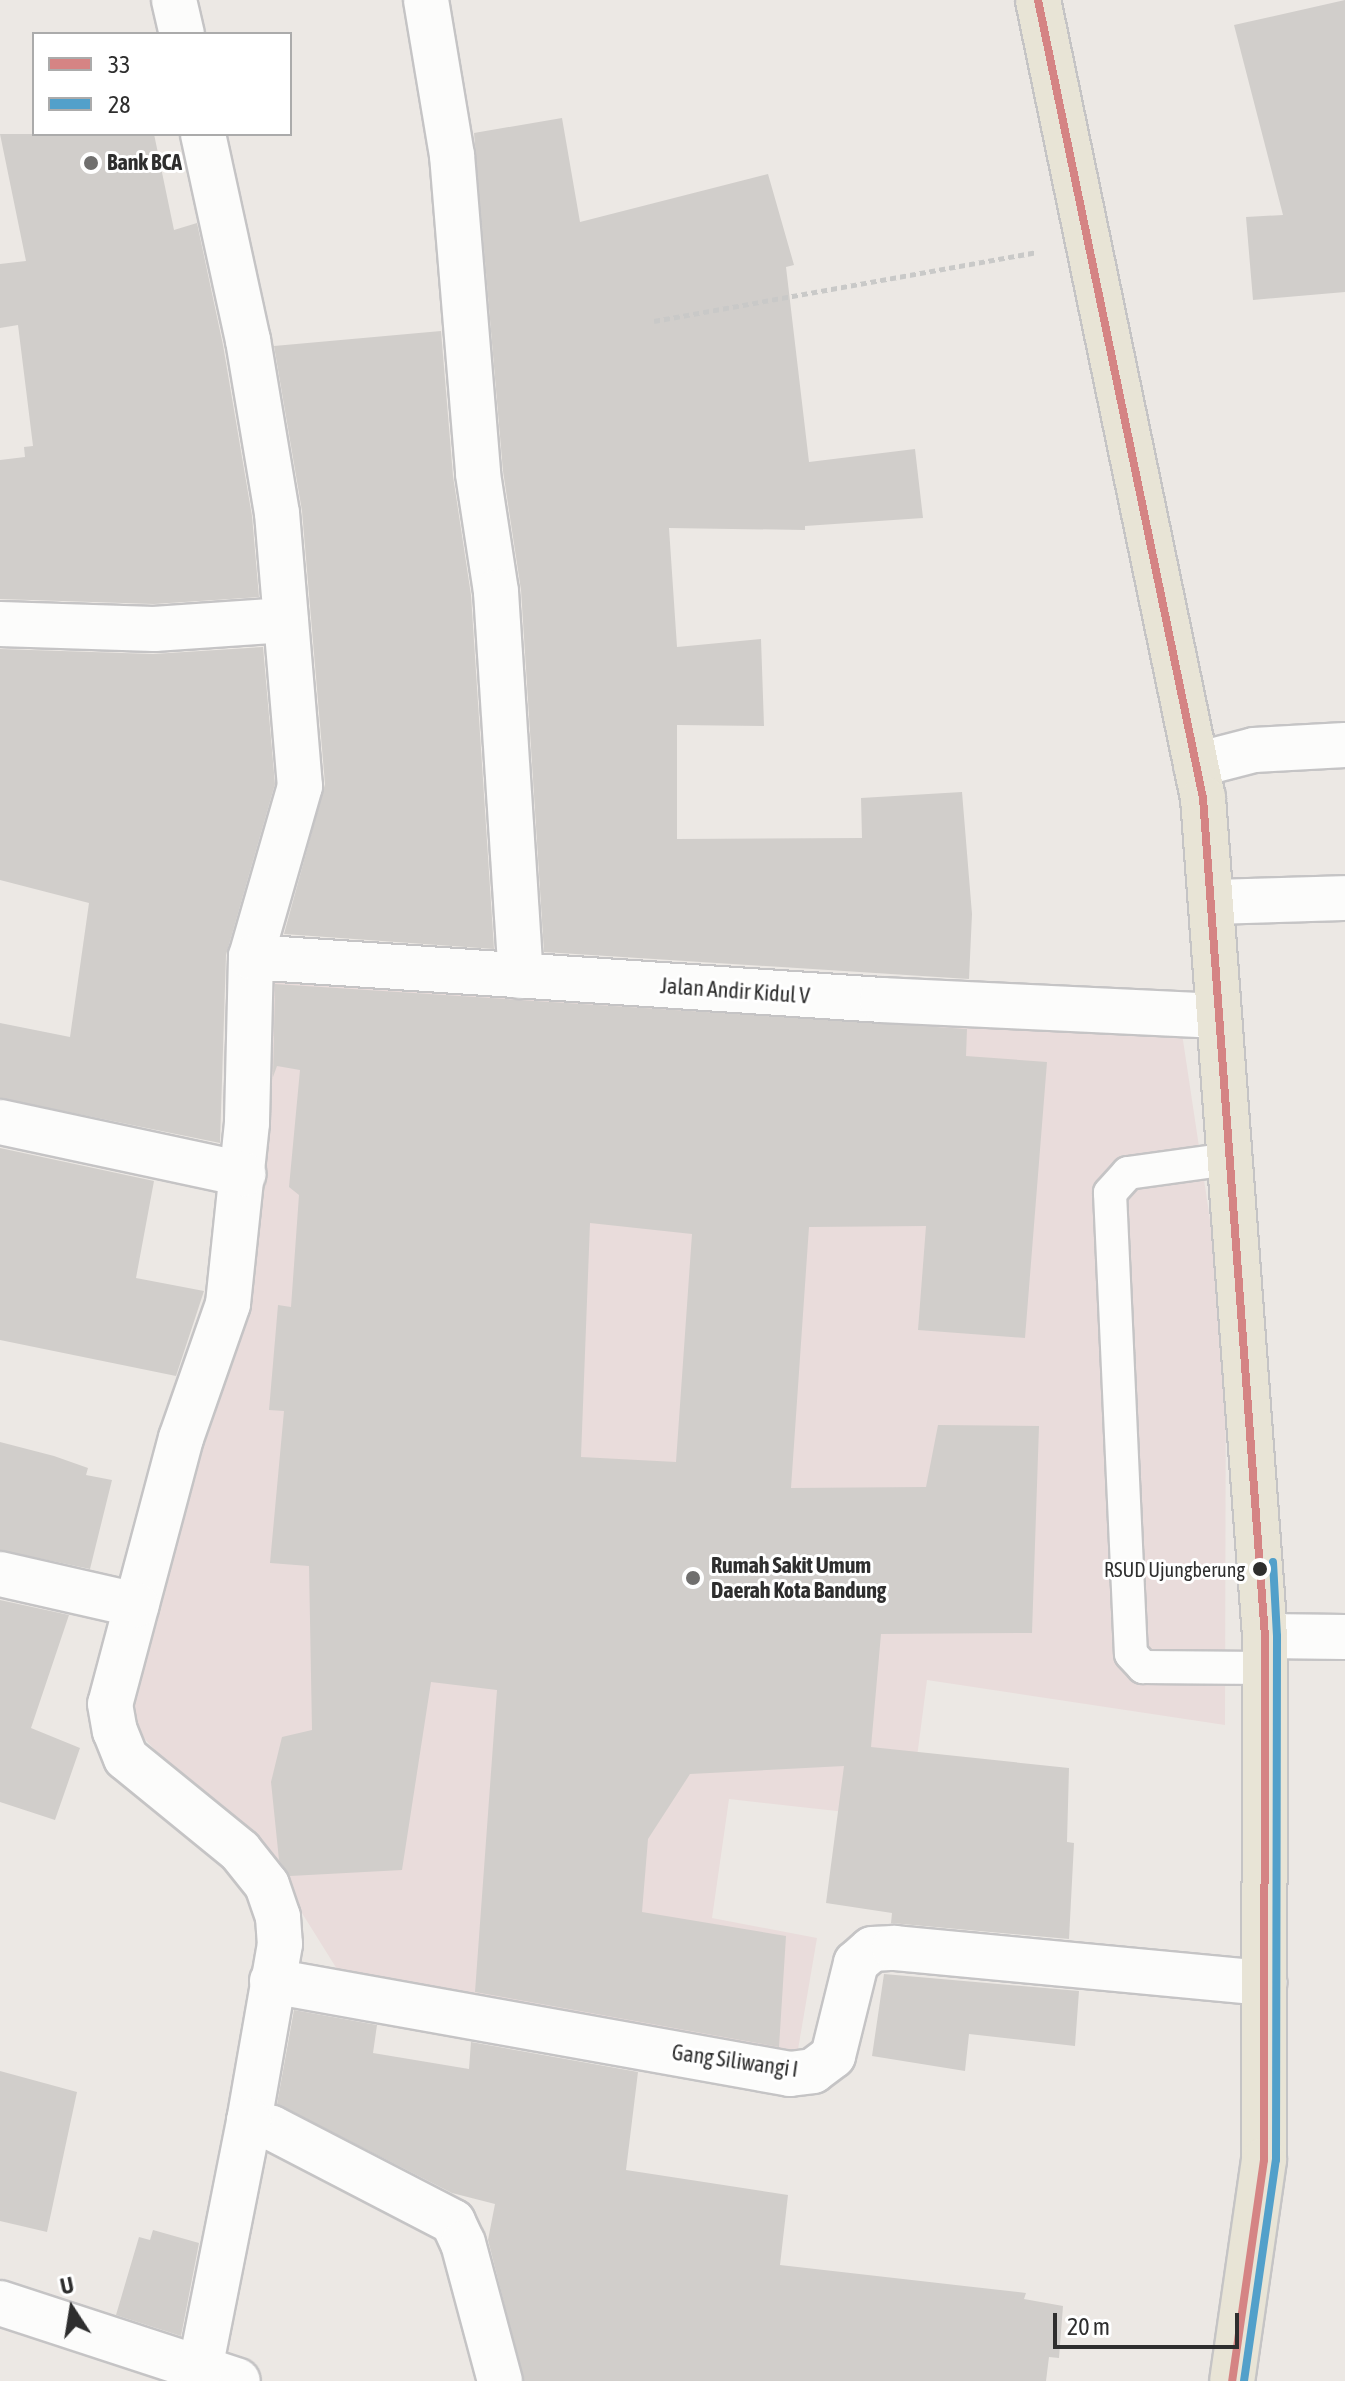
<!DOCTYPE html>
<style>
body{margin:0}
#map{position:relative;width:1345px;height:2381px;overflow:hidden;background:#ece8e4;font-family:"Asap Condensed",sans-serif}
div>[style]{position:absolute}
.medical>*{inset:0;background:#e9dcdb}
.building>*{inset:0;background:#d1cecb}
.path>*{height:5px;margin-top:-2.5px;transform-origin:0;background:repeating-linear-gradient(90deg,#c9c9c8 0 6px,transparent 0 10px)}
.roads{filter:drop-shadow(2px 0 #c5c4c5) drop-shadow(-2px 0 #c5c4c5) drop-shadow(0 2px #c5c4c5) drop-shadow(0 -2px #c5c4c5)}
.lane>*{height:32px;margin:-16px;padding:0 16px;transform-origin:16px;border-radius:16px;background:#fcfcfb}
.street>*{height:44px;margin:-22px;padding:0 22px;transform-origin:22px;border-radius:22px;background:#fcfcfb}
.primary>*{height:44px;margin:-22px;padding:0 22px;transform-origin:22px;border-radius:22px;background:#e8e4d6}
.bus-1>*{height:8px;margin:-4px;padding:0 4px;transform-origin:4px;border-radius:4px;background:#d58484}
.bus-2>*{height:8px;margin:-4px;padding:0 4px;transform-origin:4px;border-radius:4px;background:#52a0ca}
.dots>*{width:22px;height:22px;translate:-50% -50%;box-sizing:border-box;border:4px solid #fff;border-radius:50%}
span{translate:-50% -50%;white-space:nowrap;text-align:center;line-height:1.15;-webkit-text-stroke:6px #fff;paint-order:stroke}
.bus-label{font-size:20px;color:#2e2e2e}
.right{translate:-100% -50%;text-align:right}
.poi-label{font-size:22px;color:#2e2e2e;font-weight:700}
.left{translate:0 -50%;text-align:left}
.street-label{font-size:22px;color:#2e2e2e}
.legend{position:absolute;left:32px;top:32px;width:260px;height:104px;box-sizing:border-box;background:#fff;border:2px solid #ababab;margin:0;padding:10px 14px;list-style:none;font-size:24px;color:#2e2e2e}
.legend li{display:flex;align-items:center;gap:16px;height:40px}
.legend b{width:40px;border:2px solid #ababab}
.north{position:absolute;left:32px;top:2269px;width:80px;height:80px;-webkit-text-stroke:6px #fff;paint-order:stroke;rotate:348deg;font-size:22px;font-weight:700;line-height:32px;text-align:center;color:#2e2e2e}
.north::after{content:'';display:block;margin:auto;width:28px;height:36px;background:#2e2e2e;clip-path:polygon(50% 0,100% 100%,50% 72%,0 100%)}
.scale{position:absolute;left:1053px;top:2313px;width:186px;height:36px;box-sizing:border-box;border:4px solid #2e2e2e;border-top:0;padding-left:10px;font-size:24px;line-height:28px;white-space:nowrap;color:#2e2e2e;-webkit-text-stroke:6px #fff;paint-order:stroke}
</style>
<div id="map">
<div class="medical">
<i style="clip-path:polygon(258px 967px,1181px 1027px,1226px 1326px,1225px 1725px,927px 1680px,909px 1819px,729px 1799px,712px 1918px,817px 1938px,794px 2073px,347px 1985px,290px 1894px,126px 1719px,189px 1478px)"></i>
</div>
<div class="building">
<i style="clip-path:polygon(1345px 0,1345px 292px,1253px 300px,1246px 217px,1283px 215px,1234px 25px)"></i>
<i style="clip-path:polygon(562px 118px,580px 222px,768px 174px,794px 265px,786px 267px,809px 462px,915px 449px,923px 518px,805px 526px,805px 530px,669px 528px,677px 647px,761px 639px,764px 726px,677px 725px,677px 839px,862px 838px,861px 798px,962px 792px,972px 914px,969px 979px,544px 952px,521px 590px,503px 471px,474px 133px)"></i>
<i style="clip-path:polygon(0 134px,154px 134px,174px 230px,197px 223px,223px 345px,252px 516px,259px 597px,154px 604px,0 599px,0 460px,25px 457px,24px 447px,33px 446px,18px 325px,0 328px,0 264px,26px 261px)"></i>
<i style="clip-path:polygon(441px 331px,453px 476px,471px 595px,494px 949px,284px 934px,325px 784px,302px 511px,274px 346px)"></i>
<i style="clip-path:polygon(263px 647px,275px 784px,226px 955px,220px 1143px,0 1098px,0 1023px,70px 1037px,89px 903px,0 880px,0 649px,153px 654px)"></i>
<i style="clip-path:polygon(evenodd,275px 984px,967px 1029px,966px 1056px,1047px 1062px,1025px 1338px,918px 1330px,926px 1226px,809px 1227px,791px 1488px,926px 1487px,938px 1425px,1039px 1426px,1032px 1633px,881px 1634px,871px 1747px,1069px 1768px,1067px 1842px,1074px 1843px,1069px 1939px,891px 1923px,892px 1913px,826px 1903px,844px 1766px,690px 1774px,648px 1839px,642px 1912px,786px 1936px,779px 2047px,475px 1992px,497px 1690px,431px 1682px,402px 1870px,290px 1876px,279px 1860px,271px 1782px,282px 1737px,312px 1730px,309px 1566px,270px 1563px,284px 1411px,269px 1410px,278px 1305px,291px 1307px,299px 1195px,289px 1187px,300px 1070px,277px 1066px,273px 1077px,275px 984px,590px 1223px,692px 1234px,676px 1462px,581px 1457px,590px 1223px)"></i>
<i style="clip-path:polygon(0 1148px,154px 1181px,136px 1278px,204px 1291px,176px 1376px,0 1340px)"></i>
<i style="clip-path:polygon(0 1442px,54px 1456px,88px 1468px,86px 1475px,112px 1480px,90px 1569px,0 1550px)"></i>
<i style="clip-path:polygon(0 1600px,69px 1615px,31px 1728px,80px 1748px,55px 1820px,0 1802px)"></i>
<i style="clip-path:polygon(884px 1974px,1079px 1991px,1075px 2046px,969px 2034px,965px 2071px,872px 2056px)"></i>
<i style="clip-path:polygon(294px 2010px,377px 2025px,373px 2053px,469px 2069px,471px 2042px,638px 2072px,626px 2170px,788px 2195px,780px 2265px,1026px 2293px,1024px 2299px,1063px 2306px,1059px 2358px,1049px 2357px,1046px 2381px,524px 2381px,488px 2240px,495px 2204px,452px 2193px,277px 2104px)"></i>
<i style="clip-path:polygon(0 2071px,77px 2092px,47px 2232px,0 2221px)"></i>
<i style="clip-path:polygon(153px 2230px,199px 2243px,181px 2336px,116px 2315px,139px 2237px,150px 2240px)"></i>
</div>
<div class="path">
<i style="left:654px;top:321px;width:388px;rotate:-10.2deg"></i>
</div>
<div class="roads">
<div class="lane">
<i style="left:1229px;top:1159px;width:102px;rotate:172.1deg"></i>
<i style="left:1128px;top:1173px;width:27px;rotate:132deg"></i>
<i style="left:1110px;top:1193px;width:461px;rotate:87.4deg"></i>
<i style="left:1131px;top:1654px;width:18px;rotate:47deg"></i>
<i style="left:1143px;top:1667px;width:121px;rotate:0.5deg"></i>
</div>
<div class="street">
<i style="left:174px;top:0;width:35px;rotate:77deg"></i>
<i style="left:426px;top:0;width:157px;rotate:80.5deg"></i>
<i style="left:452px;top:155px;width:320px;rotate:85.3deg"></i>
<i style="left:478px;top:474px;width:119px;rotate:81.3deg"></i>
<i style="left:496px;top:592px;width:385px;rotate:86.3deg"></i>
<i style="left:203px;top:134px;width:211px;rotate:77.7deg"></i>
<i style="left:248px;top:340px;width:175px;rotate:80.5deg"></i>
<i style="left:277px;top:513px;width:274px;rotate:85.2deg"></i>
<i style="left:300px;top:786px;width:178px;rotate:106deg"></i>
<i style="left:251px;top:957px;width:166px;rotate:91.4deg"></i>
<i style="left:247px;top:1123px;width:182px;rotate:96deg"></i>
<i style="left:228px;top:1304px;width:142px;rotate:109.3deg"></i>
<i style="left:181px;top:1438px;width:275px;rotate:104.9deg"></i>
<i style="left:110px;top:1704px;width:27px;rotate:80deg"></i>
<i style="left:115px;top:1731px;width:29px;rotate:68deg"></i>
<i style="left:126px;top:1758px;width:147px;rotate:39.2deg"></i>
<i style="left:240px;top:1851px;width:43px;rotate:51.5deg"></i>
<i style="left:267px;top:1885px;width:34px;rotate:71deg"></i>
<i style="left:278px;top:1917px;width:27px;rotate:86deg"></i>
<i style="left:280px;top:1944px;width:180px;rotate:99.9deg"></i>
<i style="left:249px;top:2121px;width:24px;rotate:17deg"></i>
<i style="left:272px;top:2128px;width:204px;rotate:27.4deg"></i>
<i style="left:453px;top:2222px;width:23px;rotate:65deg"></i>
<i style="left:463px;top:2243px;width:143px;rotate:75deg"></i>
<i style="left:0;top:624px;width:154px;rotate:1.9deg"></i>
<i style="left:154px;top:629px;width:132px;rotate:-3.9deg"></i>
<i style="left:1196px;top:765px;width:60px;rotate:-14.5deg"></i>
<i style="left:1254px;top:750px;width:91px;rotate:-3.1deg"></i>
<i style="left:1211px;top:902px;width:134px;rotate:-1.7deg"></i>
<i style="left:251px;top:957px;width:632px;rotate:3.9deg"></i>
<i style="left:882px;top:1000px;width:337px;rotate:2.7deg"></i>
<i style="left:0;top:1122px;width:249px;rotate:12.1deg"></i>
<i style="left:0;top:1574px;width:140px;rotate:12.8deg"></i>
<i style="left:1265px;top:1636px;width:80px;rotate:0.7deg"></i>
<i style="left:272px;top:1981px;width:526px;rotate:10.18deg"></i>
<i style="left:790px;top:2074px;width:23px;rotate:-7deg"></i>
<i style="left:813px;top:2071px;width:25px;rotate:-37deg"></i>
<i style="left:833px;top:2056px;width:96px;rotate:-76.1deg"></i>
<i style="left:856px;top:1963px;width:21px;rotate:-41deg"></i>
<i style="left:872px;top:1949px;width:22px;rotate:-3deg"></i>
<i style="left:894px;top:1948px;width:372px;rotate:5.4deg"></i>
<i style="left:0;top:2303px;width:250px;rotate:18.1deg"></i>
<i style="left:200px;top:2369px;width:253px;rotate:-78.8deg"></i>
</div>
<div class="primary">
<i style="left:1038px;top:0;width:815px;rotate:78.32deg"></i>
<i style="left:1203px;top:798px;width:840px;rotate:85.77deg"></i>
<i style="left:1265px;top:1636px;width:524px;rotate:90.11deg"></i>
<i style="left:1264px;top:2160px;width:223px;rotate:98.2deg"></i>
</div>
</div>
<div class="bus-1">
<i style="left:1038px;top:0;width:815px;rotate:78.32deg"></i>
<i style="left:1203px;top:798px;width:840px;rotate:85.77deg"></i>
<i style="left:1265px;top:1636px;width:524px;rotate:90.11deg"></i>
<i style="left:1264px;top:2160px;width:223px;rotate:98.2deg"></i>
</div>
<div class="bus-2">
<i style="left:1244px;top:2381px;width:223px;rotate:-81.8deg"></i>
<i style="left:1276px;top:2160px;width:524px;rotate:-89.89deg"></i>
<i style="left:1277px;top:1636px;width:74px;rotate:-93.1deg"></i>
</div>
<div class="dots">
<i style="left:91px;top:163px;background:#706f6e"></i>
<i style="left:1260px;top:1569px;background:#2e2e2e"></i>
<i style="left:693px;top:1578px;background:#706f6e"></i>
</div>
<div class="bus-label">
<span class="right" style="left:1245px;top:1569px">RSUD Ujungberung</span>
</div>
<div class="poi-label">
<span class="left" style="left:107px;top:163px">Bank BCA</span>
<span class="left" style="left:711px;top:1578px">Rumah Sakit Umum<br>Daerah Kota Bandung</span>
</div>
<div class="street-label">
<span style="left:735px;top:991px;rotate:4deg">Jalan Andir Kidul V</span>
<span style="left:735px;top:2061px;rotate:8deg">Gang Siliwangi I</span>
</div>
<ul class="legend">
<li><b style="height:10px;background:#d58484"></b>33</li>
<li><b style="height:10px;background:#52a0ca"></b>28</li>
</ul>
<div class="north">U</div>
<div class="scale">20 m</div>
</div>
